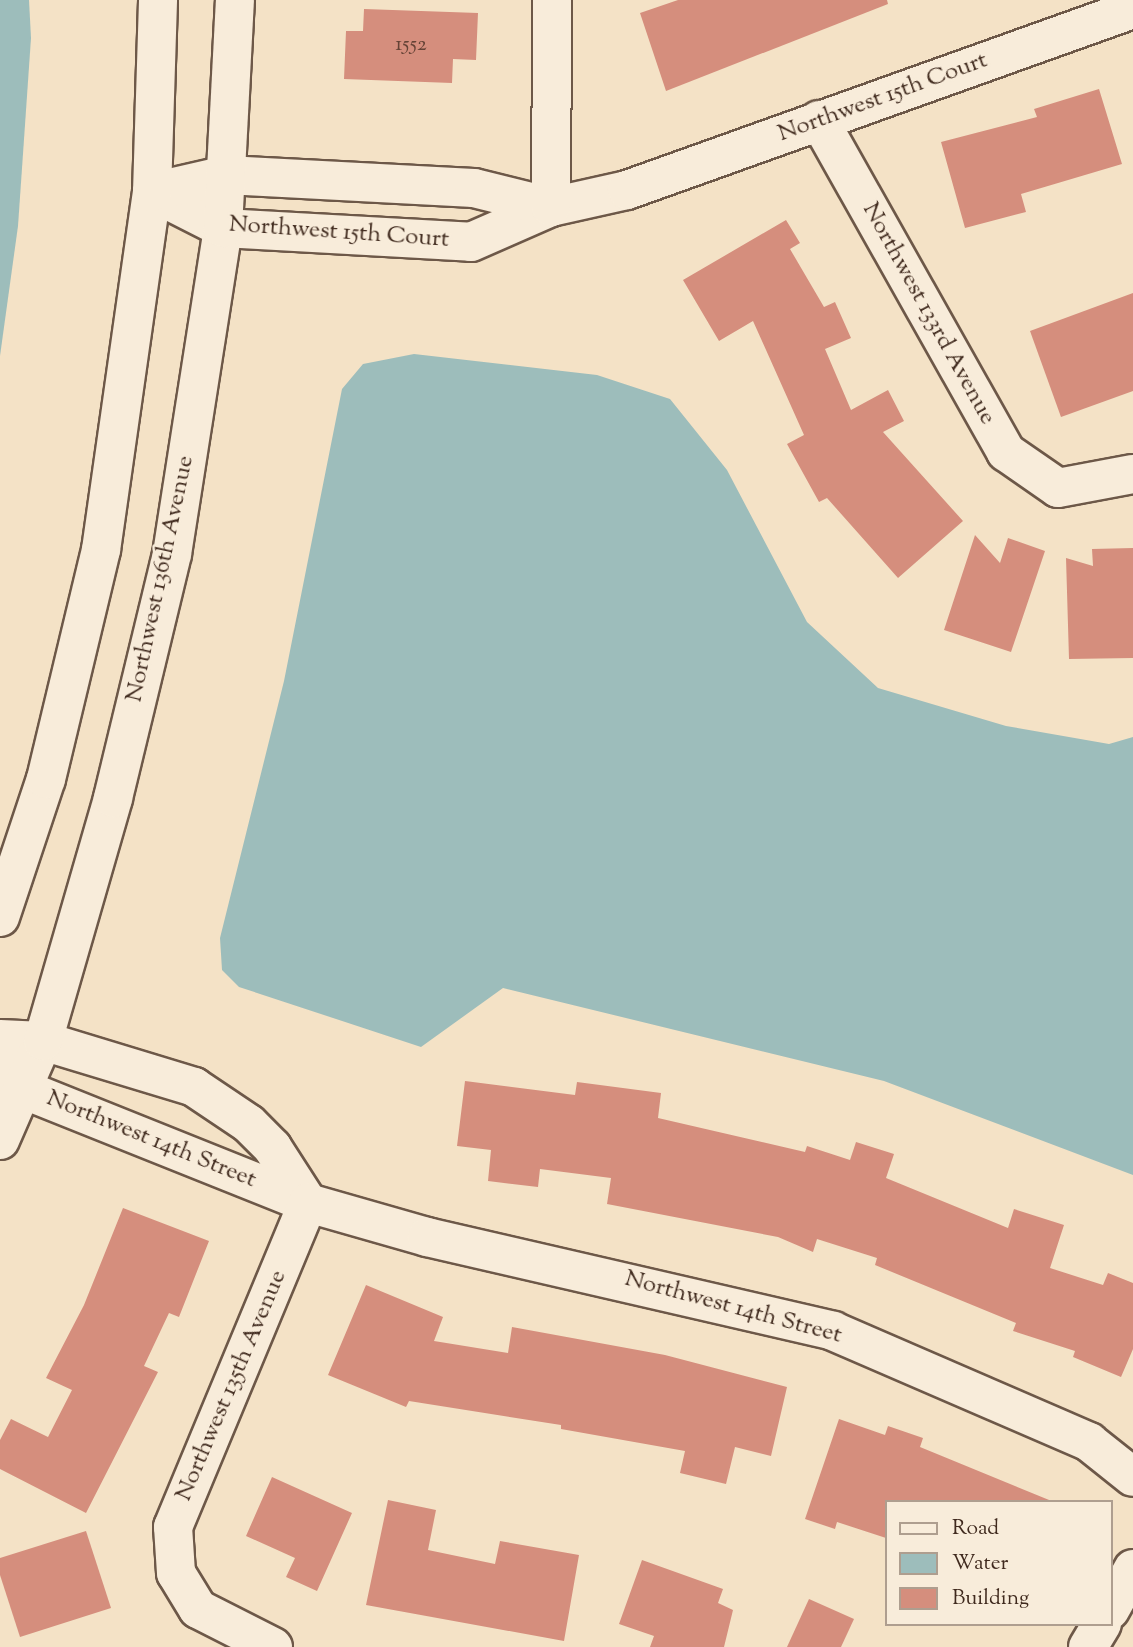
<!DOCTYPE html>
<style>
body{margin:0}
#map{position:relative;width:1133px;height:1647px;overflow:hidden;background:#f4e2c6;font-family:"Sorts Mill Goudy",serif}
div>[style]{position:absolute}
.water>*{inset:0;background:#9dbdbb}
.building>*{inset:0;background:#d58e7d}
.roads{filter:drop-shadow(2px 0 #6d5848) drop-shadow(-2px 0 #6d5848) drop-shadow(0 2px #6d5848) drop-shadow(0 -2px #6d5848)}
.street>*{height:38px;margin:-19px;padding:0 19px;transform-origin:19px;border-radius:19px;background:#f8ecda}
span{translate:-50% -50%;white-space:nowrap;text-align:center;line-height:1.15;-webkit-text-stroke:5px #f8ecda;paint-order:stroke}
.number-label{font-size:21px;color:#654336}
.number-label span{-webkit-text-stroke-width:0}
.street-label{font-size:24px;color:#402a1e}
.legend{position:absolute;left:885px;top:1500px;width:228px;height:126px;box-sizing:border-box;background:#f8ecda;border:2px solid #ae9e8f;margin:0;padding:9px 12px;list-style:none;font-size:21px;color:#402a1e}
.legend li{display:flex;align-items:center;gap:14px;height:35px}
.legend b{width:35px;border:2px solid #ae9e8f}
</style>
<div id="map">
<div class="water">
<i style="clip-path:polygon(0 0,29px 0,31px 38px,18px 226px,0 356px)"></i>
<i style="clip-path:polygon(414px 354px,597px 375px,670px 399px,727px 470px,807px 622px,878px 688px,1006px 726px,1109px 744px,1133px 737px,1133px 1175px,884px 1081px,503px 988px,421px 1047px,239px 987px,222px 970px,220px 938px,284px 681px,342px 389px,363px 364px)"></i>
</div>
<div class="building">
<i style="clip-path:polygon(678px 0,887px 0,888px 4px,666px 91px,640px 13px)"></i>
<i style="clip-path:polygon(364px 9px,478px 13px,476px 60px,453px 59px,452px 83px,344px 79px,346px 31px,363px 31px)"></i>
<i style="clip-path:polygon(1099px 89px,1122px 164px,1021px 194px,1026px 212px,965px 228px,941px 142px,1037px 117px,1034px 109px)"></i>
<i style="clip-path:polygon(786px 220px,800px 243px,790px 249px,824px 307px,835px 302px,851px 338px,825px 349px,851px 410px,888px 390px,904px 421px,883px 432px,963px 521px,898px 578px,827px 498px,819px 502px,787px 444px,804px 435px,753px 321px,719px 341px,683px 280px)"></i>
<i style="clip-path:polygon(1133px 293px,1133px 391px,1061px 417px,1030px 331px)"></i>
<i style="clip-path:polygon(975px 535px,1000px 563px,1008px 538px,1045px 551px,1011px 652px,944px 630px)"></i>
<i style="clip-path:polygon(1133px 548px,1133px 658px,1069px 659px,1066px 558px,1093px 566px,1092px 549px)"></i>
<i style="clip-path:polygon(465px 1081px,575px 1095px,577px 1082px,661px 1093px,658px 1118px,805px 1152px,807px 1146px,850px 1160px,856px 1142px,894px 1154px,886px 1178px,1008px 1228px,1014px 1209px,1064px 1225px,1050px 1268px,1103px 1285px,1108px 1273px,1133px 1283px,1133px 1349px,1121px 1377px,1073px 1357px,1075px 1351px,1013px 1331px,1016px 1323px,875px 1265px,877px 1258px,817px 1239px,813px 1252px,778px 1237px,607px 1204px,611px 1178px,540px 1169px,538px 1187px,488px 1181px,491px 1150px,457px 1146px)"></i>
<i style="clip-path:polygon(123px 1208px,209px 1241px,179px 1317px,169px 1313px,144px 1366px,158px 1372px,86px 1513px,0 1469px,0 1440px,11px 1419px,48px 1437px,72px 1390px,46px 1378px,84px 1305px)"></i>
<i style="clip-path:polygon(366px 1285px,443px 1317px,434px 1341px,508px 1353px,512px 1327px,665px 1355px,787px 1387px,771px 1456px,735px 1447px,726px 1484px,680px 1473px,685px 1451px,561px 1429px,561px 1425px,409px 1401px,406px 1407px,328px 1375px)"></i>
<i style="clip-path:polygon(839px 1419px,885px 1435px,888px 1426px,923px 1438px,920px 1447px,1054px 1502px,886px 1502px,886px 1538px,837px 1522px,835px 1529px,805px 1519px)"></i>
<i style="clip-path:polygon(272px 1477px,352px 1513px,317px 1591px,286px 1577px,295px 1558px,246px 1536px)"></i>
<i style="clip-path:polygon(388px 1500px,436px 1510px,428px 1550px,495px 1564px,500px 1541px,579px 1555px,564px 1641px,366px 1605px)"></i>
<i style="clip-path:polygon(86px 1531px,111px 1608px,20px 1637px,0 1575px,0 1558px)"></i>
<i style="clip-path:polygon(642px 1560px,723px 1589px,718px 1603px,733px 1610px,724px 1647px,650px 1647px,654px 1636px,619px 1624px)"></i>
<i style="clip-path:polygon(809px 1599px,854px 1619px,841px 1647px,787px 1647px)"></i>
</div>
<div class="roads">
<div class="street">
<i style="left:819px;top:120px;width:381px;rotate:60.6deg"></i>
<i style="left:1006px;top:452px;width:63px;rotate:34.7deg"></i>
<i style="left:1058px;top:488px;width:76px;rotate:-10.6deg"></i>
<i style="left:152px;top:192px;width:80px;rotate:26.9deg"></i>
<i style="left:223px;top:228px;width:248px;rotate:3.2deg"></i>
<i style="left:471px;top:242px;width:87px;rotate:-23.6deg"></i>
<i style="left:551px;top:207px;width:78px;rotate:-12.6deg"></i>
<i style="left:627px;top:190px;width:537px;rotate:-19.68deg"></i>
<i style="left:152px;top:192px;width:76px;rotate:-12.9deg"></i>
<i style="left:226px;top:175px;width:248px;rotate:3deg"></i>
<i style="left:474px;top:188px;width:79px;rotate:13.9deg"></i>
<i style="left:551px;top:207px;width:207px;rotate:-89.7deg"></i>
<i style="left:0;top:917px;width:145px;rotate:-71.6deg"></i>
<i style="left:46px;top:779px;width:236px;rotate:-76.5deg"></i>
<i style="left:101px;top:550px;width:362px;rotate:-81.9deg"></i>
<i style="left:152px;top:192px;width:192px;rotate:-88.2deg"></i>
<i style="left:0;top:1039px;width:43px;rotate:2.7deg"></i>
<i style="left:43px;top:1041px;width:158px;rotate:16.9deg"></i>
<i style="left:194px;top:1087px;width:66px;rotate:33.9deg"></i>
<i style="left:249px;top:1124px;width:33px;rotate:45deg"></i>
<i style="left:272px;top:1147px;width:67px;rotate:57.3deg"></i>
<i style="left:0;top:1069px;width:33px;rotate:40deg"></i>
<i style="left:25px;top:1090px;width:305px;rotate:21.8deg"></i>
<i style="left:308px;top:1203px;width:124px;rotate:15.9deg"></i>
<i style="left:427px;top:1237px;width:417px;rotate:13deg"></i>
<i style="left:833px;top:1331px;width:279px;rotate:23.4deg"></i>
<i style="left:1089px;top:1442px;width:56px;rotate:38.5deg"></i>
<i style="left:0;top:1140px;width:108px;rotate:-66.5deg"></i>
<i style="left:43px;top:1041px;width:253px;rotate:-73.9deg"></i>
<i style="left:113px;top:798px;width:251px;rotate:-76.4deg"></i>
<i style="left:172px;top:554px;width:330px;rotate:-81.1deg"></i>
<i style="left:223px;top:228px;width:228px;rotate:-87deg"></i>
<i style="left:1110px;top:1610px;width:47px;rotate:-60.7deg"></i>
<i style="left:273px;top:1647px;width:84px;rotate:-153.1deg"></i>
<i style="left:198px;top:1609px;width:42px;rotate:-121.4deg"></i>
<i style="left:176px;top:1573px;width:46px;rotate:-93.7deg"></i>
<i style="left:173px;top:1527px;width:351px;rotate:-67.4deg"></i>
<i style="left:1088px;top:1647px;width:27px;rotate:-59deg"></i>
</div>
</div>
<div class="number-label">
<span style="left:411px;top:45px">1552</span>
</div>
<div class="street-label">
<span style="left:883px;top:98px;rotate:-20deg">Northwest 15th Court</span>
<span style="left:339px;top:233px;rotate:4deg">Northwest 15th Court</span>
<span style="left:928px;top:314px;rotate:61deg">Northwest 133rd Avenue</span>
<span style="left:161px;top:579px;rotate:-78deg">Northwest 136th Avenue</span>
<span style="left:151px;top:1140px;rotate:22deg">Northwest 14th Street</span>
<span style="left:733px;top:1308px;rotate:15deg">Northwest 14th Street</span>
<span style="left:232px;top:1386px;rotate:-67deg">Northwest 135th Avenue</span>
</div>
<ul class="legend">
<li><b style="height:9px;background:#f8ecda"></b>Road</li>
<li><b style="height:19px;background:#9dbdbb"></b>Water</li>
<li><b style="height:19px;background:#d58e7d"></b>Building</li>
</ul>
</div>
